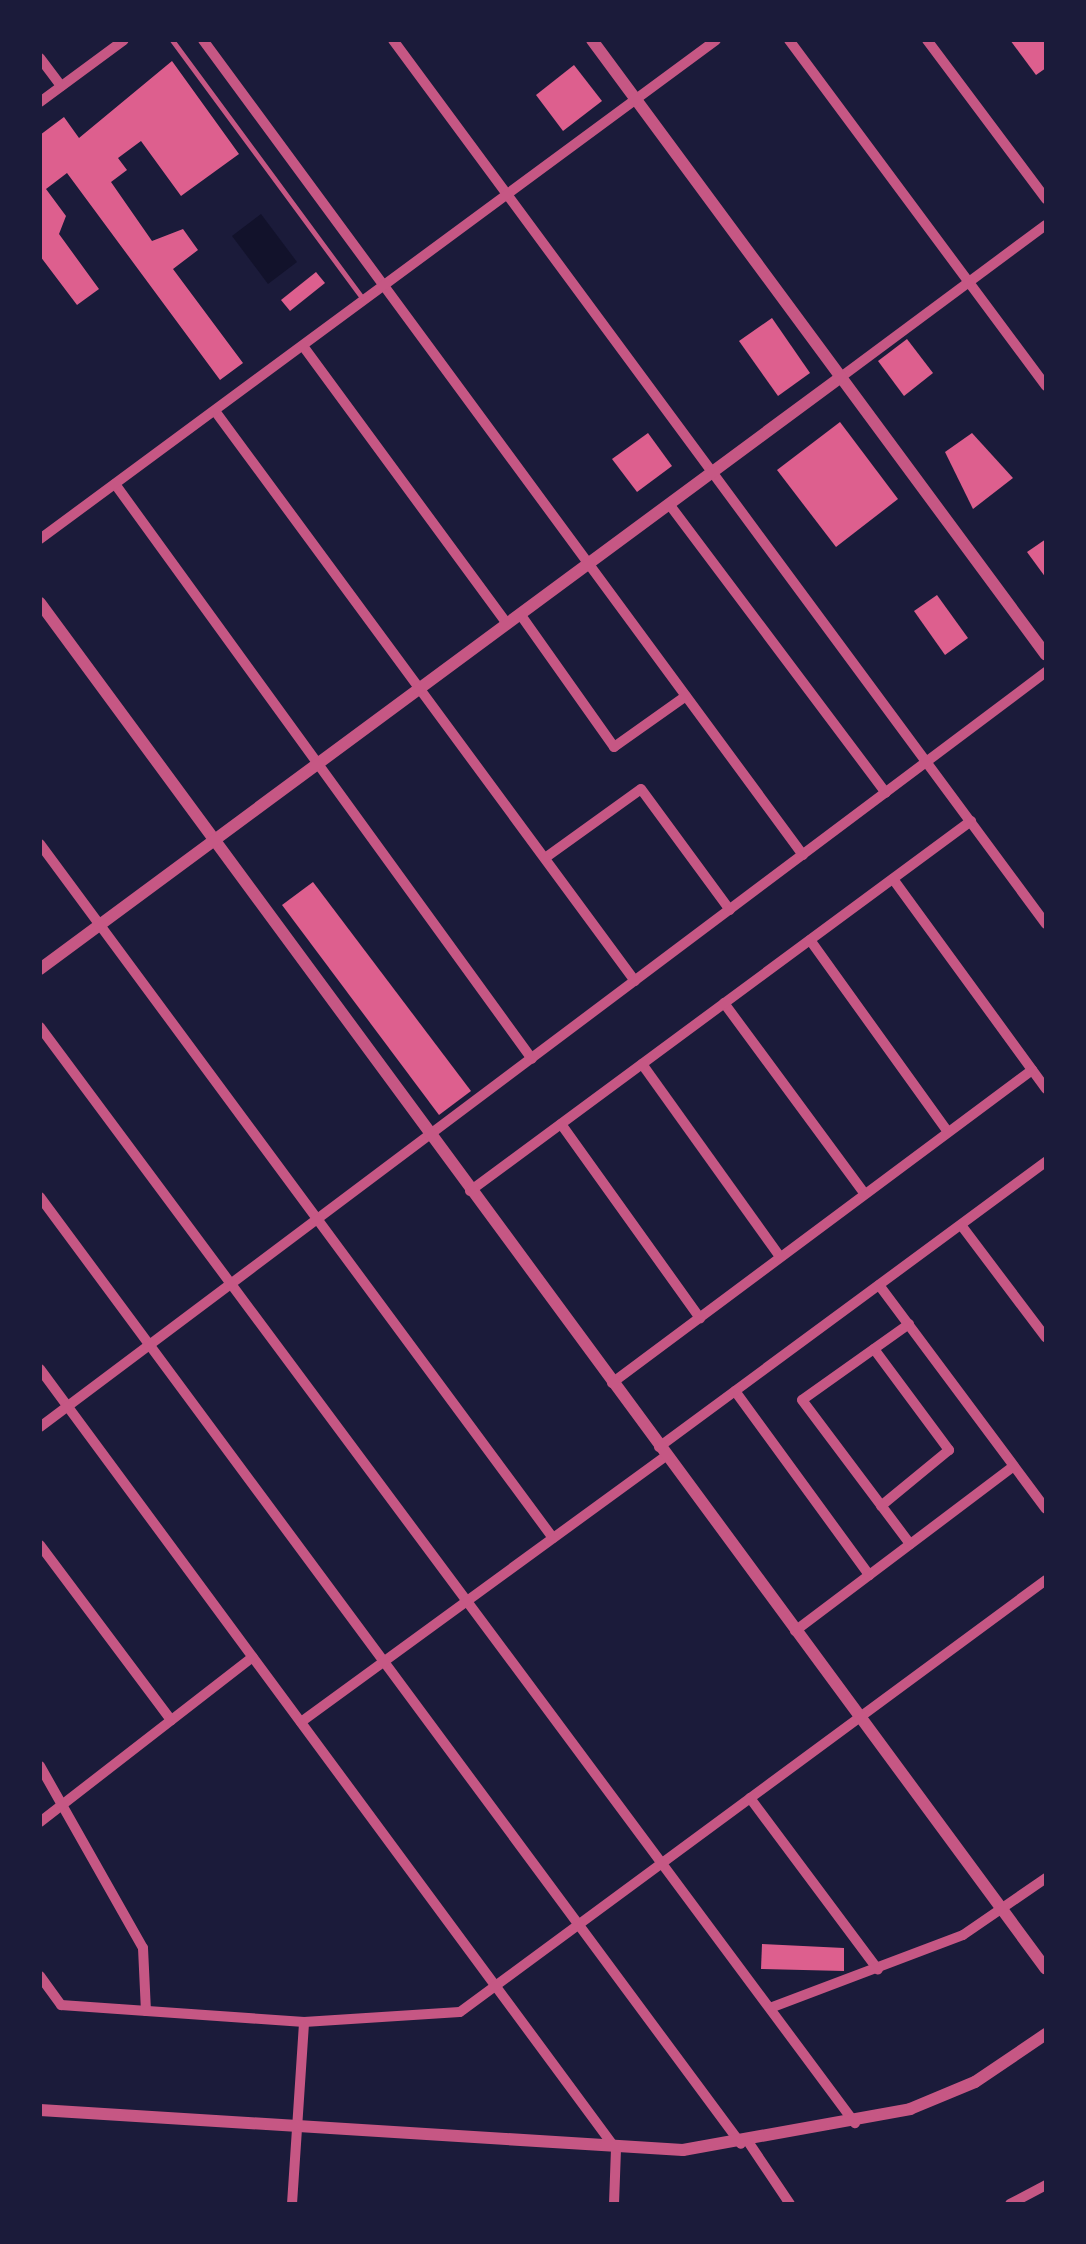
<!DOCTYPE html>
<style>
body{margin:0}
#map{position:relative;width:1086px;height:2244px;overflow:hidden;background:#1b1b3a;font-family:Roboto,sans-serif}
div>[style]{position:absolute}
.water>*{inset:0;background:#12122b}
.building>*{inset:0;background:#dd5f8e}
.service>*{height:5px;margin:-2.5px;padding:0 2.5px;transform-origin:2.5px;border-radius:2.5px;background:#c65784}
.minor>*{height:10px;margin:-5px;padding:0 5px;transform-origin:5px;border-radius:5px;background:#c65784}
.tertiary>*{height:12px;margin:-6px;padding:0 6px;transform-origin:6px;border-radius:6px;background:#c65784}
span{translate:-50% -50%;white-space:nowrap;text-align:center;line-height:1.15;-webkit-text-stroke:9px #1b1b3a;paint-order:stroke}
.frame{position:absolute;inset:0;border:42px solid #1b1b3a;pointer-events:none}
</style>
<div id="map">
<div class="water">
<i style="clip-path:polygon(261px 214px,297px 262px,268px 284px,232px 236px)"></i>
</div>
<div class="building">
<i style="clip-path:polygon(1010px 40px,1046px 40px,1046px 68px,1036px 75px)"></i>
<i style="clip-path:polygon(172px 61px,239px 154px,181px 196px,141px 141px,118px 158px,127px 170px,111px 182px,152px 241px,183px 229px,198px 250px,173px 269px,243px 363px,220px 380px,67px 173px,46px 189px,66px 216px,59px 234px,99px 289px,77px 305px,40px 256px,40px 135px,64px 117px,79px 138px)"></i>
<i style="clip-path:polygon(574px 65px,602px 101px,563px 131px,536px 95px)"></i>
<i style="clip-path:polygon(316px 272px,325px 283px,290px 311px,281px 300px)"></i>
<i style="clip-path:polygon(772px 318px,810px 373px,778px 396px,739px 341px)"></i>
<i style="clip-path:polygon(907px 339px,933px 373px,904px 396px,878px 361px)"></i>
<i style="clip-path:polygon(840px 422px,898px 499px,836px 547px,777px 470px)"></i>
<i style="clip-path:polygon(648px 433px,672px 466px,637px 492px,612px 459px)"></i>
<i style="clip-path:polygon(972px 433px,1013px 478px,973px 509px,945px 452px)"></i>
<i style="clip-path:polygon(1046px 539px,1046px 578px,1027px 552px)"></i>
<i style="clip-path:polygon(937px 595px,968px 638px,945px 655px,914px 611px)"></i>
<i style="clip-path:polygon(313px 882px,471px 1091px,439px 1115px,282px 905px)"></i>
<i style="clip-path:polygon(762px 1944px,844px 1948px,844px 1971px,761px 1969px)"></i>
</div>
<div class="service">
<i style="left:172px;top:40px;width:320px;rotate:53.6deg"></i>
</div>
<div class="minor">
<i style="left:203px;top:40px;width:1012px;rotate:53.64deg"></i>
<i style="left:393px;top:40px;width:1099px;rotate:53.55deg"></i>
<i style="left:789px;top:40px;width:431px;rotate:53.4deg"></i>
<i style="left:927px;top:40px;width:199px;rotate:53.2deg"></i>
<i style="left:40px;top:58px;width:35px;rotate:53deg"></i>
<i style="left:40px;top:102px;width:104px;rotate:-36.4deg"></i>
<i style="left:303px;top:346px;width:345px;rotate:53.7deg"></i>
<i style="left:841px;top:377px;width:255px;rotate:-36.6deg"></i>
<i style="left:215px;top:411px;width:708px;rotate:53.62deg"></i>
<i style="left:115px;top:484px;width:710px;rotate:54.05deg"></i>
<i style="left:669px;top:504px;width:361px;rotate:53.1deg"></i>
<i style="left:40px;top:539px;width:840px;rotate:-36.43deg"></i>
<i style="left:520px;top:614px;width:163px;rotate:54.7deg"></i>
<i style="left:614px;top:747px;width:88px;rotate:-35.3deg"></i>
<i style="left:40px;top:844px;width:863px;rotate:53.53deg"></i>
<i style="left:545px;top:858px;width:118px;rotate:-35.7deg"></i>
<i style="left:641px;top:789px;width:150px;rotate:53.7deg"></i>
<i style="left:893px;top:879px;width:260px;rotate:53.9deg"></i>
<i style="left:810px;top:940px;width:236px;rotate:54.3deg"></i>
<i style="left:724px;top:1003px;width:237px;rotate:53.6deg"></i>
<i style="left:40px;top:1027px;width:1366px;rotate:53.37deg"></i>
<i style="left:642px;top:1064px;width:237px;rotate:54.4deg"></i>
<i style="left:561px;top:1124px;width:239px;rotate:54.4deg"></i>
<i style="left:470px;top:1191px;width:623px;rotate:-36.45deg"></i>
<i style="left:40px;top:1197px;width:1178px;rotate:53.49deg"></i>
<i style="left:961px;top:1225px;width:141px;rotate:53deg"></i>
<i style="left:879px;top:1285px;width:279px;rotate:53.3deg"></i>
<i style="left:909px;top:1324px;width:131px;rotate:144.6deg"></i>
<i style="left:802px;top:1400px;width:180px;rotate:53.1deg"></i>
<i style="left:874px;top:1349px;width:126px;rotate:53.4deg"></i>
<i style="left:949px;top:1450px;width:88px;rotate:140.5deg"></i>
<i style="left:40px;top:1369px;width:970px;rotate:53.56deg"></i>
<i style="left:616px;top:2149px;width:55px;rotate:92.1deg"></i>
<i style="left:612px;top:1383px;width:524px;rotate:-36.69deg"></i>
<i style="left:735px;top:1391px;width:228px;rotate:53.9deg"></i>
<i style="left:40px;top:1427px;width:1258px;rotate:-36.89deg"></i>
<i style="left:659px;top:1447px;width:481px;rotate:-36.4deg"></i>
<i style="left:40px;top:1545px;width:219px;rotate:53.2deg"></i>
<i style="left:795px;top:1631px;width:274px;rotate:-37deg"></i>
<i style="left:301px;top:1722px;width:452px;rotate:-36.1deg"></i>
<i style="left:40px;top:1766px;width:209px;rotate:60.5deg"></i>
<i style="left:143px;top:1948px;width:63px;rotate:87.3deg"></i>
<i style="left:750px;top:1798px;width:214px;rotate:53.3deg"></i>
<i style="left:40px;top:1822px;width:269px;rotate:-37.8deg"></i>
<i style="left:40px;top:1976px;width:36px;rotate:54deg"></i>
<i style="left:61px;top:2005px;width:244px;rotate:4deg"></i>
<i style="left:304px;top:2022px;width:156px;rotate:-3.7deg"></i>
<i style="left:460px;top:2012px;width:728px;rotate:-36.4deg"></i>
<i style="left:770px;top:2008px;width:206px;rotate:-20.7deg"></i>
<i style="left:963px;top:1935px;width:101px;rotate:-34.5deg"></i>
<i style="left:749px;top:2143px;width:73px;rotate:56.1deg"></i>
<i style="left:292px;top:2204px;width:182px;rotate:-86.2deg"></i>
<i style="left:1010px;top:2204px;width:41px;rotate:-27.8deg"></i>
</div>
<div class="tertiary">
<i style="left:592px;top:40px;width:764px;rotate:53.56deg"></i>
<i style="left:40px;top:603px;width:1696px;rotate:53.63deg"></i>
<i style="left:40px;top:969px;width:996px;rotate:-36.47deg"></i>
<i style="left:40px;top:2110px;width:644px;rotate:3.56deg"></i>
<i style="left:683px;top:2150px;width:231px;rotate:-10.2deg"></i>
<i style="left:910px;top:2109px;width:70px;rotate:-22.6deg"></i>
<i style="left:975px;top:2082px;width:86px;rotate:-34.1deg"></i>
</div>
<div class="frame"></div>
</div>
